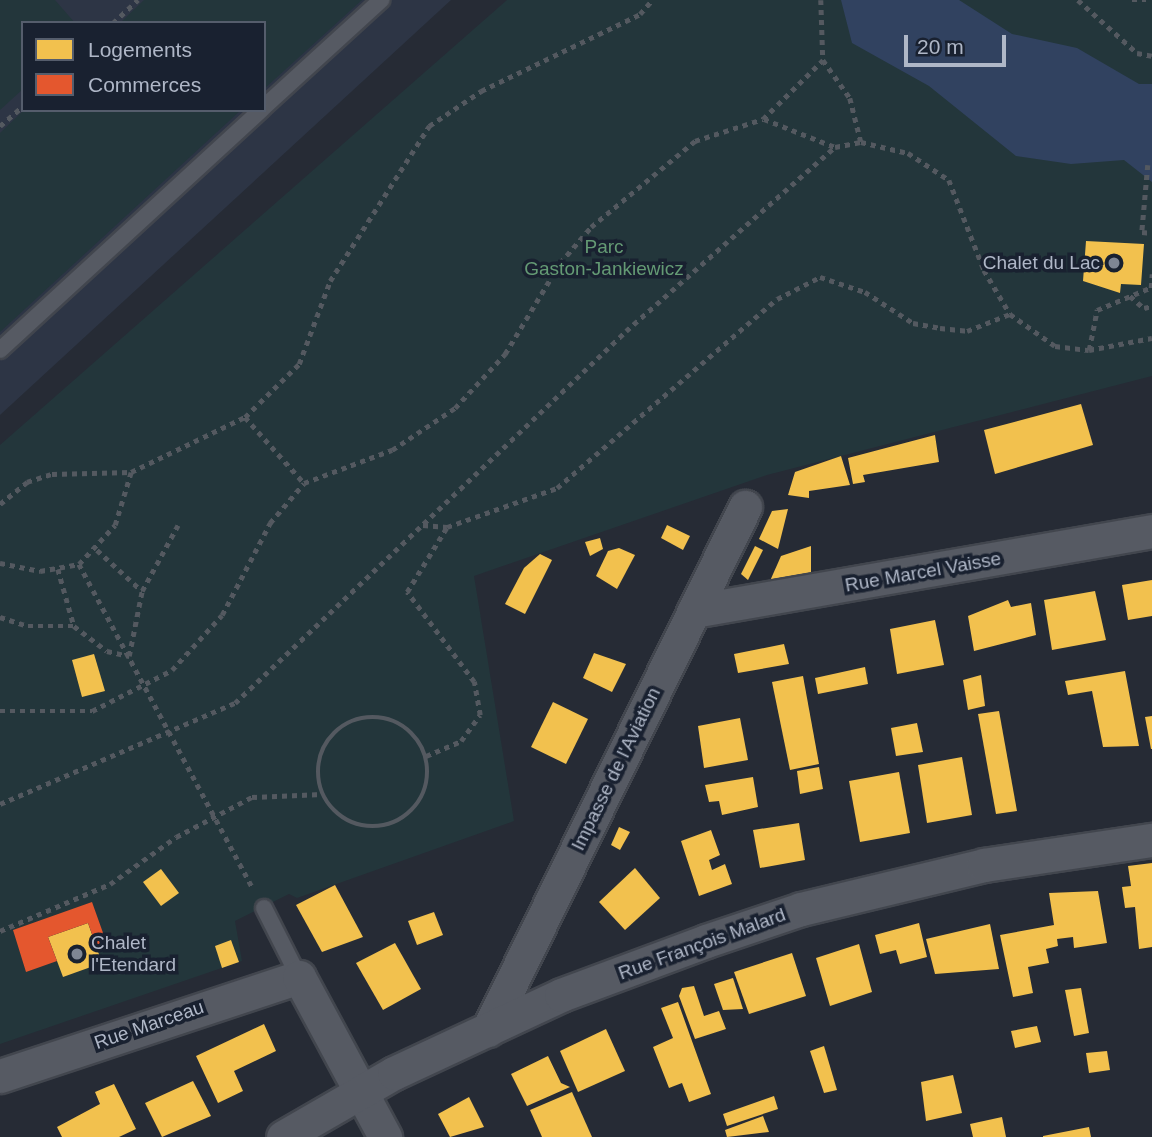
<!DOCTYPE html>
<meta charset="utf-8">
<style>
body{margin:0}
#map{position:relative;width:1152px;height:1137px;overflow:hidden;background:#262b35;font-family:Arial,sans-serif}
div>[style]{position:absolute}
.airport>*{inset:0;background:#2d3545}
.green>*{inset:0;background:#23363b}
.water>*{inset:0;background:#314260}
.homes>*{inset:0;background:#f2c14e}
.shops>*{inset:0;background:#e4572e}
.path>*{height:4.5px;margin-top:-2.25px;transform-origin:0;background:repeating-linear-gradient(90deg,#545960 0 5px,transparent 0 10px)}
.path>.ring{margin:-2.25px;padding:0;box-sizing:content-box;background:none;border:4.5px solid #545960;border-radius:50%}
.roads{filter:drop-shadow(2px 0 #42464e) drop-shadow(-2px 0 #42464e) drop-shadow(0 2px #42464e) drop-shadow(0 -2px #42464e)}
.service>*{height:16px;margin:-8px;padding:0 8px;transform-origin:8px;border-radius:8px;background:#565a63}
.minor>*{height:33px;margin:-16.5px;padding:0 16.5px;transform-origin:16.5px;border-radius:16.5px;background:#565a63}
.dots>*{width:19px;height:19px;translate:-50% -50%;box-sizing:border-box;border:4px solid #192130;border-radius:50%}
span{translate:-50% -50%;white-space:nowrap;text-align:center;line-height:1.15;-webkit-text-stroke:7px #192130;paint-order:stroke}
.park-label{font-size:19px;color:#649a74}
.poi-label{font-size:19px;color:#afb7c7}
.right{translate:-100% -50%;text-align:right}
.left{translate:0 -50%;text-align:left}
.street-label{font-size:19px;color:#afb7c7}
.legend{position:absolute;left:21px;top:21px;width:245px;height:91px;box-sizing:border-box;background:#192130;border:2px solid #555d6c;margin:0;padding:9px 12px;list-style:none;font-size:21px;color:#afb7c7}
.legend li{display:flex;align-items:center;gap:14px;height:35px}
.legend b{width:35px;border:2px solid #555d6c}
.scale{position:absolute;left:904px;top:35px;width:102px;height:32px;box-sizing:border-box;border:4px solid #afb7c7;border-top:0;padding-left:9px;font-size:21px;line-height:24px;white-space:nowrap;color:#afb7c7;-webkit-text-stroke:5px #192130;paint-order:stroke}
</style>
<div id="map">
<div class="airport">
<i style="clip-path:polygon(evenodd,0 0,451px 0,0 415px,0 0,23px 23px,264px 23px,264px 110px,23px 110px,23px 23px)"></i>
</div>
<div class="green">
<i style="clip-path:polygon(0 0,55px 0,75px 23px,23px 23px,23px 89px,0 110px)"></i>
<i style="clip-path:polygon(144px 0,362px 0,264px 89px,264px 23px,120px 23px)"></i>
<i style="clip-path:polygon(507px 0,1152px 0,1152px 376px,767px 475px,474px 576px,514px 821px,297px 898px,289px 894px,235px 921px,242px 961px,0 1044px,0 445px)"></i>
<i style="clip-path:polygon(24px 110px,241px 110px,0 332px,0 133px)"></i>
</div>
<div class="water">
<i style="clip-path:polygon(841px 0,959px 0,1012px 34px,1077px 48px,1139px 84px,1152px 84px,1152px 182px,1124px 160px,1071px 164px,1016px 156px,929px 86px,852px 43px)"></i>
</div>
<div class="homes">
<i style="clip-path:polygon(1086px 241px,1144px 244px,1141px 285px,1121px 284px,1120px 293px,1083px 281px)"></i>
<i style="clip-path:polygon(1081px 404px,1093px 445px,995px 474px,984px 430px)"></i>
<i style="clip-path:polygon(935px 435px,939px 462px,863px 475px,865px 482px,853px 484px,848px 458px)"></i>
<i style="clip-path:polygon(841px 456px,850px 485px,809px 491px,809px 498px,788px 495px,795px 472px)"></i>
<i style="clip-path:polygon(788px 509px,778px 549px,759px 539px,772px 511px)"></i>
<i style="clip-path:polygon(667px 525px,690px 536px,683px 550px,661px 538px)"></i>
<i style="clip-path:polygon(600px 538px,603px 549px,590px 556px,585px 542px)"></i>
<i style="clip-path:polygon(755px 546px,763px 550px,748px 580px,741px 574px)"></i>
<i style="clip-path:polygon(811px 546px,811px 573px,770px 581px,781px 556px)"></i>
<i style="clip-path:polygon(619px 548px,635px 555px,617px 589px,596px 576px,608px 551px)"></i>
<i style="clip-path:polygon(540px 554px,552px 560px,525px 614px,505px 604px,524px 568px)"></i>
<i style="clip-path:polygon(1152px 580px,1152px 616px,1128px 620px,1122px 585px)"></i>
<i style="clip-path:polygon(1095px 591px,1106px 640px,1052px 650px,1044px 600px)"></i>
<i style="clip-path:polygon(1008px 600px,1011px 607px,1031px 603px,1036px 635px,974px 651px,968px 616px)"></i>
<i style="clip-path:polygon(935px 620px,944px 665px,897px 674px,890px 629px)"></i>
<i style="clip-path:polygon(784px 644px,789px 664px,738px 673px,734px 654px)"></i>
<i style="clip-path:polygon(594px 653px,626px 664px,612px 692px,583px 678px)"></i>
<i style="clip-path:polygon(94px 654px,105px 691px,82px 697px,72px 660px)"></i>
<i style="clip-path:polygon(865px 667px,868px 684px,818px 694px,815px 678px)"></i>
<i style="clip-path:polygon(1125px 671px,1139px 746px,1103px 747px,1092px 691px,1068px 695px,1065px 681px)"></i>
<i style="clip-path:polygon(981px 675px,985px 706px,968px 710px,963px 680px)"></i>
<i style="clip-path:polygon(803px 676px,819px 764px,790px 770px,772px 682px)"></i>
<i style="clip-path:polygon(553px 702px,588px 719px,566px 764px,531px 747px)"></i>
<i style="clip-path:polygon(999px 711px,1017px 811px,996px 814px,978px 714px)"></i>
<i style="clip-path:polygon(1152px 716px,1152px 749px,1151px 749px,1145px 717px)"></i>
<i style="clip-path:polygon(740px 718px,748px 760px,704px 768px,698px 726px)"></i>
<i style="clip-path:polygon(917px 723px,923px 752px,896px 756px,891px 728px)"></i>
<i style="clip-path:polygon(962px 757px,972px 815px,927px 823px,918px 765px)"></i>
<i style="clip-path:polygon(819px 767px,823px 789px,800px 794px,797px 771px)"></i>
<i style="clip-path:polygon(899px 772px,910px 833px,860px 842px,849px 781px)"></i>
<i style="clip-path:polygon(753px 777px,758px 807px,722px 815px,719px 801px,709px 802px,705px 785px)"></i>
<i style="clip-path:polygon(799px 823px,805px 860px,760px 868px,753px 830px)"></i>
<i style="clip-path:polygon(619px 827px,630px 832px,620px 850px,611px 845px)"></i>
<i style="clip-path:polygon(711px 830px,720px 855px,709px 860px,712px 870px,725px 864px,732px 884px,699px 896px,681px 841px)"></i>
<i style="clip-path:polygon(1152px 863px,1152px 947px,1139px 949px,1135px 907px,1125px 908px,1122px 887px,1131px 886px,1128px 866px)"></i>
<i style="clip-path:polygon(635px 868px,660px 898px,625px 930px,599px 902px)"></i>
<i style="clip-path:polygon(161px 869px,179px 893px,161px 906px,143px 882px)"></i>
<i style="clip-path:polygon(335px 885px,363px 937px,322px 952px,296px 905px)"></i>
<i style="clip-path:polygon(1098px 891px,1107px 943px,1074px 948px,1073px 937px,1057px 939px,1058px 946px,1046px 949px,1049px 963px,1028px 967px,1033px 993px,1013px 997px,1000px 935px,1054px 925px,1049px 893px)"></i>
<i style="clip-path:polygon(434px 912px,443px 935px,417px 945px,408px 921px)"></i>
<i style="clip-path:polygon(88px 923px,102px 963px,63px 977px,48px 937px)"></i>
<i style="clip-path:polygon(919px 923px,927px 957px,900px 964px,896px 950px,880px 954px,875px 935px)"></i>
<i style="clip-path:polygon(990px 924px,999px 969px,935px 974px,926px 939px)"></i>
<i style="clip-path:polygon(231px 940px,239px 962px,222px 968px,215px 946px)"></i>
<i style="clip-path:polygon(395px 943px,421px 989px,383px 1010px,356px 963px)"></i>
<i style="clip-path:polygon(859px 944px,872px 992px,830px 1006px,816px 958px)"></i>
<i style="clip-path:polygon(792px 953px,806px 996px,749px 1014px,734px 972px)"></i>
<i style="clip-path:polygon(733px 978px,743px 1009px,723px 1010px,714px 984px)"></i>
<i style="clip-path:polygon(694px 986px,704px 1016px,719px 1011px,726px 1029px,695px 1039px,679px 996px,682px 988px)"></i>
<i style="clip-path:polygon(1081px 988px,1089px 1033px,1074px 1036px,1065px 990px)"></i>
<i style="clip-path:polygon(678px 1002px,711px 1094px,689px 1102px,682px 1083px,669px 1088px,653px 1047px,673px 1038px,661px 1008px)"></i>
<i style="clip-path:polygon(264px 1024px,276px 1051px,234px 1071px,243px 1091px,218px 1103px,196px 1056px)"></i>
<i style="clip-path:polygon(1037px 1026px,1041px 1042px,1015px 1048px,1011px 1031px)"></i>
<i style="clip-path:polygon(606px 1029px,625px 1071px,578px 1092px,560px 1051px)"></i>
<i style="clip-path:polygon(824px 1046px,837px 1090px,824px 1093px,810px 1051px)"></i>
<i style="clip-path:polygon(1107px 1051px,1110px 1070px,1089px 1073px,1086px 1053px)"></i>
<i style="clip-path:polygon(548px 1056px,561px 1083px,570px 1087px,527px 1106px,511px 1074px)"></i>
<i style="clip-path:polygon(953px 1075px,962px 1113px,926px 1121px,921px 1082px)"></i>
<i style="clip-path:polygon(193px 1081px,211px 1116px,162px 1137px,145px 1103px)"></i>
<i style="clip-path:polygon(114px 1084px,136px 1129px,119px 1137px,62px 1137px,57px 1127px,100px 1104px,95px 1092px)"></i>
<i style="clip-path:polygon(572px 1092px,592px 1137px,542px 1137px,530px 1110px)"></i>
<i style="clip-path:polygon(774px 1096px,778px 1109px,727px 1126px,723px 1114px)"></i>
<i style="clip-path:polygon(469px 1097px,484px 1127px,450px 1137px,438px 1114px)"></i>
<i style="clip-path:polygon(763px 1116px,769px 1132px,727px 1137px,725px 1130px)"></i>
<i style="clip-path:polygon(1002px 1117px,1006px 1137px,973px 1137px,970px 1124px)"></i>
<i style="clip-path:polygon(1089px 1127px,1091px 1137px,1043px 1137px,1043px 1136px)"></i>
</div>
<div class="shops">
<i style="clip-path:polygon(92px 902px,107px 944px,97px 948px,88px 923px,48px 937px,57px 961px,26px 972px,13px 930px)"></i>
</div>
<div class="path">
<i style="left:821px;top:0;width:60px;rotate:88.1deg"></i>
<i style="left:823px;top:60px;width:47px;rotate:54.6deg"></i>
<i style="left:850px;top:98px;width:45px;rotate:76deg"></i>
<i style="left:1078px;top:0;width:79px;rotate:41.9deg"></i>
<i style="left:1137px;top:53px;width:15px;rotate:11deg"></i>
<i style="left:1132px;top:0;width:14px"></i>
<i style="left:113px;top:23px;width:34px;rotate:-43deg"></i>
<i style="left:764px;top:119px;width:76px;rotate:21.5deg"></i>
<i style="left:0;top:126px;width:30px;rotate:-41deg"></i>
<i style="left:1148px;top:165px;width:67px;rotate:95.1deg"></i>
<i style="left:1142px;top:232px;width:10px;rotate:6deg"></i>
<i style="left:1151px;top:288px;width:14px;rotate:-86deg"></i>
<i style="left:1130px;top:296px;width:18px;rotate:41deg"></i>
<i style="left:1144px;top:308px;width:8px;rotate:-14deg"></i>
<i style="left:1089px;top:350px;width:41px;rotate:-78.7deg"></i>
<i style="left:1097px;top:310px;width:60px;rotate:-22.7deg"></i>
<i style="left:245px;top:417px;width:89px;rotate:48.2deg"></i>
<i style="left:0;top:504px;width:35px;rotate:-39deg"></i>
<i style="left:27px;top:482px;width:26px;rotate:-18deg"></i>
<i style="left:52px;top:474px;width:79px;rotate:-1.5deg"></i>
<i style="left:131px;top:472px;width:127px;rotate:-25.8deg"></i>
<i style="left:245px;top:417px;width:76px;rotate:-44.5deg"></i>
<i style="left:299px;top:364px;width:89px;rotate:-69.5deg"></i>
<i style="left:330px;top:281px;width:184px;rotate:-57.4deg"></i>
<i style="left:429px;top:126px;width:63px;rotate:-33.9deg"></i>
<i style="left:481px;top:91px;width:177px;rotate:-25.8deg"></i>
<i style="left:640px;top:14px;width:18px;rotate:-49deg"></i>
<i style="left:423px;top:525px;width:24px;rotate:5deg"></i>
<i style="left:97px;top:550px;width:61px;rotate:42.3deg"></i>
<i style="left:0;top:563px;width:41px;rotate:11.3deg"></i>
<i style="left:40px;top:571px;width:40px;rotate:-10deg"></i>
<i style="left:79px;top:564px;width:53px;rotate:-47.3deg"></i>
<i style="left:115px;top:525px;width:55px;rotate:-73.2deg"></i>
<i style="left:79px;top:564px;width:366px;rotate:61.8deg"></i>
<i style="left:58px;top:569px;width:59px;rotate:74.3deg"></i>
<i style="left:0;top:617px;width:29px;rotate:18deg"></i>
<i style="left:28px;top:626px;width:46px"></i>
<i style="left:74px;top:626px;width:41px;rotate:37.1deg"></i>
<i style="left:107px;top:651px;width:23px;rotate:13deg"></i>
<i style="left:129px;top:656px;width:66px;rotate:-78.7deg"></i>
<i style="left:142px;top:591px;width:75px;rotate:-61.4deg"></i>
<i style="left:0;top:711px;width:92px"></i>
<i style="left:92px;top:711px;width:90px;rotate:-27.1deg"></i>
<i style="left:172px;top:670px;width:74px;rotate:-47.7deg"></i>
<i style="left:222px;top:615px;width:104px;rotate:-62.4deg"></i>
<i style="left:270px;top:523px;width:52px;rotate:-49.6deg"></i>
<i style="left:304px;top:483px;width:94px;rotate:-20.6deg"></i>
<i style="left:392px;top:450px;width:76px;rotate:-33.7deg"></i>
<i style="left:455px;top:408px;width:74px;rotate:-47.2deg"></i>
<i style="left:505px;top:354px;width:106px;rotate:-58.9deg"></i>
<i style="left:560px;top:263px;width:48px;rotate:-49.3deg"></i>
<i style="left:591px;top:227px;width:135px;rotate:-39.6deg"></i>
<i style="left:695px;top:141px;width:71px;rotate:-17.9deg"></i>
<i style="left:763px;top:119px;width:84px;rotate:-44.5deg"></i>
<i class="ring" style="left:318px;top:717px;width:105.5px;height:105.5px"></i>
<i style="left:426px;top:756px;width:38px;rotate:-23deg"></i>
<i style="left:461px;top:741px;width:32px;rotate:-54deg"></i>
<i style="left:480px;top:715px;width:34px;rotate:-100deg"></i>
<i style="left:474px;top:682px;width:112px;rotate:-126.7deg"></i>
<i style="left:407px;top:592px;width:76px;rotate:-58.4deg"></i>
<i style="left:447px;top:527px;width:117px;rotate:-19.5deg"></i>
<i style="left:557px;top:488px;width:290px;rotate:-40.7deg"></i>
<i style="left:777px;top:299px;width:48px;rotate:-27.1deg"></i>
<i style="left:820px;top:277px;width:47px;rotate:18.4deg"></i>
<i style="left:865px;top:292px;width:57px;rotate:32.9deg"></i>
<i style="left:913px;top:323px;width:27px;rotate:10deg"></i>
<i style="left:940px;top:328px;width:27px;rotate:6deg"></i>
<i style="left:967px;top:331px;width:46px;rotate:-21.6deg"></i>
<i style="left:0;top:804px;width:256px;rotate:-23.3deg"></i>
<i style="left:235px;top:703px;width:540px;rotate:-43.57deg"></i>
<i style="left:626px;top:331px;width:278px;rotate:-41.4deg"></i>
<i style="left:835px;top:147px;width:26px;rotate:-11deg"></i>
<i style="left:861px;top:142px;width:48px;rotate:13.2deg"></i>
<i style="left:908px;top:153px;width:49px;rotate:33.4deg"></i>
<i style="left:949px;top:180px;width:97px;rotate:68.7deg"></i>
<i style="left:984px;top:270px;width:51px;rotate:59.4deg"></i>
<i style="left:1010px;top:314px;width:55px;rotate:35.4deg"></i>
<i style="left:1055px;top:346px;width:34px;rotate:7deg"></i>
<i style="left:1089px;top:350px;width:64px;rotate:-10.8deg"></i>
<i style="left:0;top:931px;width:120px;rotate:-23.1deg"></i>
<i style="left:110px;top:884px;width:81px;rotate:-35.5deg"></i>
<i style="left:176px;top:837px;width:86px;rotate:-27.8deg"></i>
<i style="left:252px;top:797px;width:70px;rotate:-2.5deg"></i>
</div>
<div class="roads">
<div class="service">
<i style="left:264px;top:107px;width:159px;rotate:-42.4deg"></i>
<i style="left:0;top:350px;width:355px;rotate:-42.6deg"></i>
<i style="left:264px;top:908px;width:77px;rotate:63.1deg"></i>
</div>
<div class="minor">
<i style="left:694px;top:611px;width:465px;rotate:-9.9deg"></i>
<i style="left:488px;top:1030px;width:583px;rotate:-63.83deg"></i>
<i style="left:0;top:1076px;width:315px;rotate:-18.3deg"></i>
<i style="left:299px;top:977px;width:182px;rotate:61.7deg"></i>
<i style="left:283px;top:1137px;width:128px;rotate:-30deg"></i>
<i style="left:394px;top:1073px;width:184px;rotate:-25deg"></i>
<i style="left:561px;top:995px;width:155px;rotate:-20.4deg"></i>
<i style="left:706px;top:941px;width:100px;rotate:-18.6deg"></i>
<i style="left:801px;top:909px;width:188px;rotate:-13.5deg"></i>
<i style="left:984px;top:865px;width:170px;rotate:-8.5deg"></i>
</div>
</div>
<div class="dots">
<i style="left:1114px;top:263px;background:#7f8694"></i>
<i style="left:77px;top:954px;background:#7f8694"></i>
</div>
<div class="park-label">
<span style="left:604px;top:258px">Parc<br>Gaston-Jankiewicz</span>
</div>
<div class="poi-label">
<span class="right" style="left:1100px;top:263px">Chalet du Lac</span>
<span class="left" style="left:91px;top:954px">Chalet<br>l'Etendard</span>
</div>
<div class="street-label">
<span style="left:923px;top:572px;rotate:-10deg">Rue Marcel Vaisse</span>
<span style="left:616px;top:769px;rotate:-64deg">Impasse de l'Aviation</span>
<span style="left:702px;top:944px;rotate:-20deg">Rue François Malard</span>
<span style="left:149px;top:1025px;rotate:-19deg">Rue Marceau</span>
</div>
<ul class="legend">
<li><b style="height:19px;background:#f2c14e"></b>Logements</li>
<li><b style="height:19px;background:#e4572e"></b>Commerces</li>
</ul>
<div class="scale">20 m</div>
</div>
